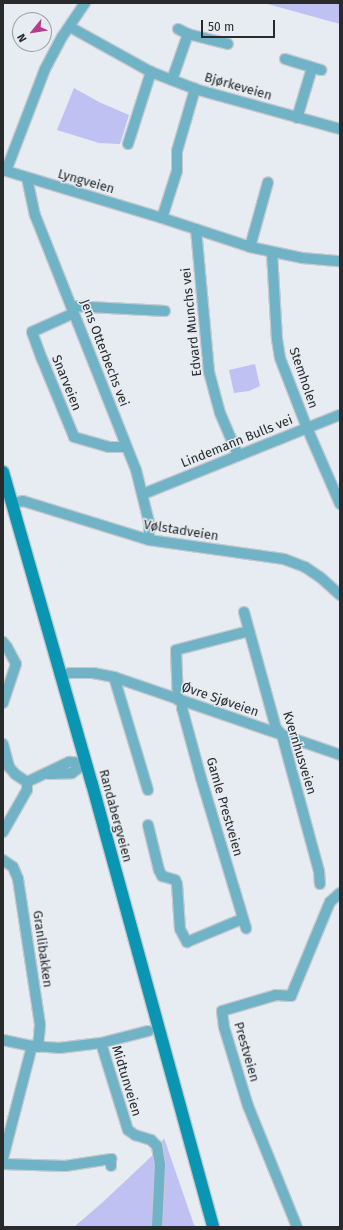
<!DOCTYPE html>
<meta charset="utf-8">
<style>
body{margin:0}
#map{position:relative;width:343px;height:1230px;overflow:hidden;background:#e6ecf1;font-family:"Fira Sans",sans-serif}
div>[style]{position:absolute}
.green>*{inset:0;background:#bec1f1}
.roads{filter:drop-shadow(1px 0 #c4c9ce) drop-shadow(-1px 0 #c4c9ce) drop-shadow(0 1px #c4c9ce) drop-shadow(0 -1px #c4c9ce)}
.street>*{height:10px;margin:-5px;padding:0 5px;transform-origin:5px;border-radius:5px;background:#70b2c6}
.secondary>*{height:12px;margin:-6px;padding:0 6px;transform-origin:6px;border-radius:6px;background:#0a95b2}
span{translate:-50% -50%;white-space:nowrap;text-align:center;line-height:1.15;-webkit-text-stroke:3px #e6ecf1;paint-order:stroke}
.street-label{font-size:13px;color:#282a2c}
.frame{position:absolute;inset:0;border:4px solid #282a2c;pointer-events:none}
.north{position:absolute;left:12px;top:12px;width:40px;height:40px;box-sizing:border-box;background:#e6ecf1;border:1px solid #9a9ea2;border-radius:50%;rotate:240deg;font-size:11px;font-weight:700;line-height:16px;text-align:center;color:#282a2c}
.north::after{content:'';display:block;margin:auto;width:14px;height:18px;background:#b83c8c;clip-path:polygon(50% 0,100% 100%,50% 72%,0 100%)}
.scale{position:absolute;left:201px;top:20px;width:74px;height:18px;box-sizing:border-box;border:2px solid #282a2c;border-top:0;padding-left:5px;font-size:12px;line-height:14px;white-space:nowrap;color:#282a2c;-webkit-text-stroke:3px #e6ecf1;paint-order:stroke}
</style>
<div id="map">
<div class="green">
<i style="clip-path:polygon(264px 3px,340px 3px,340px 24px)"></i>
<i style="clip-path:polygon(74px 88px,99px 102px,129px 115px,120px 144px,99px 143px,57px 130px)"></i>
<i style="clip-path:polygon(255px 364px,260px 386px,249px 391px,234px 393px,229px 370px)"></i>
<i style="clip-path:polygon(164px 1138px,194px 1225px,198px 1227px,74px 1227px,103px 1202px,155px 1153px)"></i>
</div>
<div class="roads">
<div class="street">
<i style="left:70px;top:27px;width:93px;rotate:29.1deg"></i>
<i style="left:151px;top:72px;width:22px;rotate:21deg"></i>
<i style="left:172px;top:80px;width:25px;rotate:21deg"></i>
<i style="left:195px;top:89px;width:150px;rotate:15.4deg"></i>
<i style="left:178px;top:29px;width:11px;rotate:27deg"></i>
<i style="left:188px;top:34px;width:41px;rotate:14deg"></i>
<i style="left:285px;top:59px;width:38px;rotate:17deg"></i>
<i style="left:172px;top:80px;width:49px;rotate:-70.8deg"></i>
<i style="left:297px;top:118px;width:52px;rotate:-73.3deg"></i>
<i style="left:128px;top:144px;width:76px;rotate:-72.3deg"></i>
<i style="left:3px;top:170px;width:166px;rotate:16.8deg"></i>
<i style="left:162px;top:218px;width:93px;rotate:18.2deg"></i>
<i style="left:250px;top:247px;width:53px;rotate:11.9deg"></i>
<i style="left:302px;top:258px;width:38px;rotate:5deg"></i>
<i style="left:6px;top:171px;width:109px;rotate:-69.1deg"></i>
<i style="left:45px;top:69px;width:36px;rotate:-62deg"></i>
<i style="left:62px;top:37px;width:41px;rotate:-55.9deg"></i>
<i style="left:27px;top:178px;width:38px;rotate:78deg"></i>
<i style="left:35px;top:215px;width:274px;rotate:68.4deg"></i>
<i style="left:136px;top:470px;width:54px;rotate:76deg"></i>
<i style="left:149px;top:522px;width:18px;rotate:90deg"></i>
<i style="left:162px;top:218px;width:49px;rotate:-72.3deg"></i>
<i style="left:177px;top:171px;width:20px;rotate:-90deg"></i>
<i style="left:177px;top:151px;width:65px;rotate:-73.8deg"></i>
<i style="left:196px;top:229px;width:144px;rotate:84.8deg"></i>
<i style="left:209px;top:372px;width:42px;rotate:75deg"></i>
<i style="left:220px;top:413px;width:46px;rotate:66.8deg"></i>
<i style="left:250px;top:247px;width:67px;rotate:-74.5deg"></i>
<i style="left:272px;top:253px;width:86px;rotate:86.7deg"></i>
<i style="left:277px;top:339px;width:19px;rotate:81deg"></i>
<i style="left:280px;top:358px;width:75px;rotate:68.9deg"></i>
<i style="left:307px;top:428px;width:83px;rotate:66.5deg"></i>
<i style="left:71px;top:306px;width:94px;rotate:3deg"></i>
<i style="left:74px;top:313px;width:46px;rotate:155.7deg"></i>
<i style="left:32px;top:332px;width:29px;rotate:70deg"></i>
<i style="left:42px;top:359px;width:84px;rotate:67.7deg"></i>
<i style="left:74px;top:437px;width:35px;rotate:16deg"></i>
<i style="left:108px;top:447px;width:18px"></i>
<i style="left:143px;top:494px;width:212px;rotate:-21.9deg"></i>
<i style="left:12px;top:503px;width:11px;rotate:-10deg"></i>
<i style="left:23px;top:501px;width:132px;rotate:17.2deg"></i>
<i style="left:149px;top:540px;width:136px;rotate:8deg"></i>
<i style="left:284px;top:559px;width:22px;rotate:21deg"></i>
<i style="left:305px;top:567px;width:18px;rotate:34deg"></i>
<i style="left:320px;top:577px;width:27px;rotate:42deg"></i>
<i style="left:244px;top:612px;width:120px;rotate:74.6deg"></i>
<i style="left:276px;top:728px;width:9px;rotate:49deg"></i>
<i style="left:282px;top:735px;width:141px;rotate:74.8deg"></i>
<i style="left:319px;top:871px;width:13px;rotate:86deg"></i>
<i style="left:3px;top:642px;width:6px;rotate:51deg"></i>
<i style="left:7px;top:647px;width:19px;rotate:62deg"></i>
<i style="left:16px;top:664px;width:41px;rotate:108.4deg"></i>
<i style="left:60px;top:676px;width:10px;rotate:-17deg"></i>
<i style="left:70px;top:673px;width:23px"></i>
<i style="left:93px;top:673px;width:21px;rotate:11deg"></i>
<i style="left:114px;top:677px;width:239px;rotate:19deg"></i>
<i style="left:114px;top:677px;width:118px;rotate:73.3deg"></i>
<i style="left:178px;top:700px;width:50px;rotate:-92.3deg"></i>
<i style="left:176px;top:650px;width:75px;rotate:-14.6deg"></i>
<i style="left:183px;top:702px;width:6px;rotate:99deg"></i>
<i style="left:182px;top:708px;width:73px;rotate:74.8deg"></i>
<i style="left:201px;top:778px;width:157px;rotate:73.3deg"></i>
<i style="left:3px;top:744px;width:24px;rotate:75deg"></i>
<i style="left:9px;top:767px;width:9px;rotate:49deg"></i>
<i style="left:15px;top:774px;width:14px;rotate:34deg"></i>
<i style="left:49px;top:774px;width:23px;rotate:-2deg"></i>
<i style="left:72px;top:773px;width:17px;rotate:-36deg"></i>
<i style="left:148px;top:825px;width:46px;rotate:76.3deg"></i>
<i style="left:159px;top:870px;width:7px;rotate:63deg"></i>
<i style="left:162px;top:876px;width:14px;rotate:17deg"></i>
<i style="left:175px;top:880px;width:4px;rotate:63deg"></i>
<i style="left:177px;top:884px;width:45px;rotate:86.2deg"></i>
<i style="left:180px;top:929px;width:15px;rotate:62deg"></i>
<i style="left:187px;top:942px;width:60px;rotate:-22.7deg"></i>
<i style="left:3px;top:832px;width:48px;rotate:-60.3deg"></i>
<i style="left:27px;top:790px;width:8px;rotate:-90deg"></i>
<i style="left:27px;top:782px;width:47px;rotate:-25.5deg"></i>
<i style="left:69px;top:762px;width:17px;rotate:3deg"></i>
<i style="left:3px;top:860px;width:12px;rotate:35deg"></i>
<i style="left:13px;top:867px;width:13px;rotate:67deg"></i>
<i style="left:18px;top:879px;width:148px;rotate:81.4deg"></i>
<i style="left:40px;top:1025px;width:22px;rotate:95deg"></i>
<i style="left:3px;top:1040px;width:30px;rotate:12deg"></i>
<i style="left:32px;top:1046px;width:27px;rotate:4deg"></i>
<i style="left:59px;top:1048px;width:42px;rotate:-6.8deg"></i>
<i style="left:101px;top:1043px;width:49px;rotate:-14.3deg"></i>
<i style="left:101px;top:1043px;width:91px;rotate:72.8deg"></i>
<i style="left:128px;top:1130px;width:9px;rotate:36deg"></i>
<i style="left:135px;top:1135px;width:17px;rotate:17deg"></i>
<i style="left:151px;top:1140px;width:8px;rotate:45deg"></i>
<i style="left:157px;top:1146px;width:19px;rotate:81deg"></i>
<i style="left:160px;top:1165px;width:62px;rotate:92.8deg"></i>
<i style="left:3px;top:1158px;width:116px;rotate:-75.5deg"></i>
<i style="left:3px;top:1164px;width:62px;rotate:1.8deg"></i>
<i style="left:65px;top:1166px;width:47px;rotate:-8.7deg"></i>
<i style="left:111px;top:1159px;width:7px;rotate:90deg"></i>
<i style="left:297px;top:1227px;width:131px;rotate:-112deg"></i>
<i style="left:248px;top:1106px;width:83px;rotate:-106.9deg"></i>
<i style="left:224px;top:1027px;width:16px;rotate:-97deg"></i>
<i style="left:222px;top:1011px;width:56px;rotate:-16.5deg"></i>
<i style="left:276px;top:995px;width:15px;rotate:4deg"></i>
<i style="left:291px;top:996px;width:102px;rotate:-67.5deg"></i>
<i style="left:330px;top:902px;width:13px;rotate:-42deg"></i>
</div>
<div class="secondary">
<i style="left:3px;top:472px;width:324px;rotate:74.1deg"></i>
<i style="left:92px;top:784px;width:459px;rotate:74.7deg"></i>
</div>
</div>
<div class="street-label">
<span style="left:238px;top:87px;rotate:16deg">Bjørkeveien</span>
<span style="left:86px;top:182px;rotate:16deg">Lyngveien</span>
<span style="left:192px;top:322px;rotate:-96deg">Edvard Munchs vei</span>
<span style="left:104px;top:353px;rotate:69deg">Jens Otterbechs vei</span>
<span style="left:303px;top:378px;rotate:71deg">Stemholen</span>
<span style="left:66px;top:383px;rotate:68deg">Snarveien</span>
<span style="left:237px;top:442px;rotate:-22deg">Lindemann Bulls vei</span>
<span style="left:181px;top:531px;rotate:9deg">Vølstadveien</span>
<span style="left:220px;top:700px;rotate:19deg">Øvre Sjøveien</span>
<span style="left:299px;top:753px;rotate:73deg">Kvernhusveien</span>
<span style="left:224px;top:807px;rotate:74deg">Gamle Prestveien</span>
<span style="left:115px;top:816px;rotate:75deg">Randabergveien</span>
<span style="left:42px;top:949px;rotate:82deg">Granlibakken</span>
<span style="left:246px;top:1052px;rotate:74deg">Prestveien</span>
<span style="left:126px;top:1081px;rotate:73deg">Midtunveien</span>
</div>
<div class="frame"></div>
<div class="north">N</div>
<div class="scale">50 m</div>
</div>
